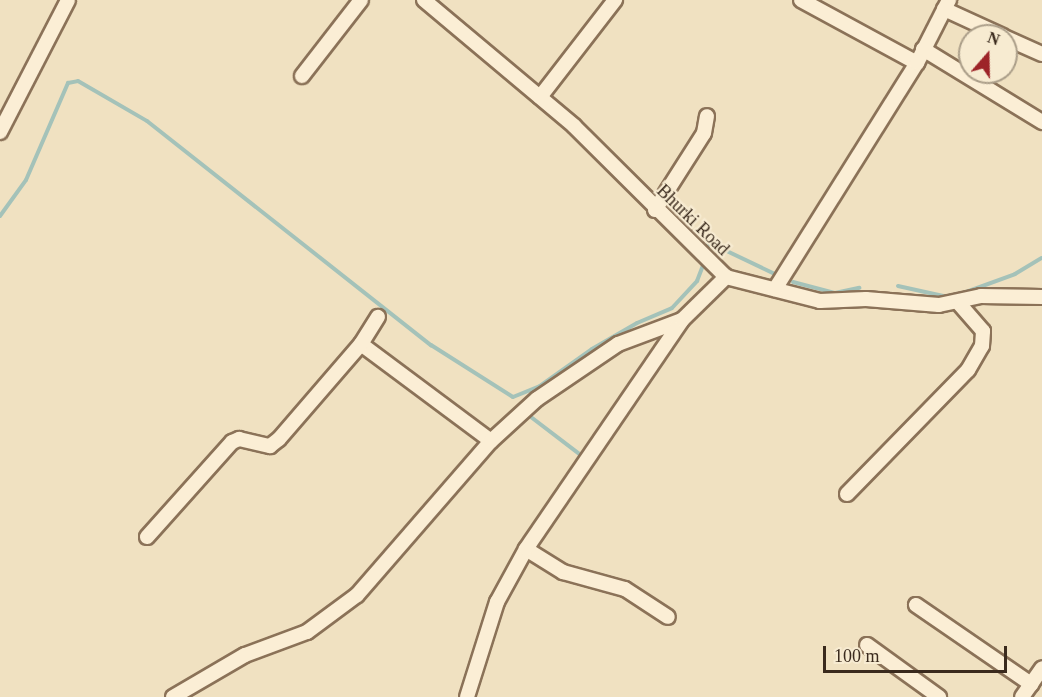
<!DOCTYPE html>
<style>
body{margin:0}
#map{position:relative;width:1042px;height:697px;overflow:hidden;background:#f0e1c1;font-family:"Times New Roman",serif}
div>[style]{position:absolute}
.stream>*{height:4px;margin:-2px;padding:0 2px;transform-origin:2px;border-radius:2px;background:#a4c2b9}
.roads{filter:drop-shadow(2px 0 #8b7258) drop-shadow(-2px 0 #8b7258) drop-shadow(0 2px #8b7258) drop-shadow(0 -2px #8b7258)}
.minor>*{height:14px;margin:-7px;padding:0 7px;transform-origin:7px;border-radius:7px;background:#fbeed5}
span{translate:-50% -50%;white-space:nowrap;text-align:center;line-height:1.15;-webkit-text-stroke:4.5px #f7ebd1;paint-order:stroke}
.street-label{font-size:18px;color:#3a2a1d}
.north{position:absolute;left:958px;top:24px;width:60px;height:60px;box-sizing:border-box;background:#f7ebd1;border:2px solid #ab9e89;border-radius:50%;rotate:20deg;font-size:16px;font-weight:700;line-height:24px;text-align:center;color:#3a2a1d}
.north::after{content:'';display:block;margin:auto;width:21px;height:27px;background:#9d2428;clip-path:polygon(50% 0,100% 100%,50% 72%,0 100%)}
.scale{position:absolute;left:823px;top:646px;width:184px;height:27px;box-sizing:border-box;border:3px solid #3a2a1d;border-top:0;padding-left:8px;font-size:18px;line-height:21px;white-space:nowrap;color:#3a2a1d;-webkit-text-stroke:4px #f7ebd1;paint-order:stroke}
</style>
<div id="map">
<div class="stream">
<i style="left:0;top:216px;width:44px;rotate:-54.2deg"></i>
<i style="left:26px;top:180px;width:106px;rotate:-66.6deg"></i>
<i style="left:68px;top:83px;width:10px;rotate:-11deg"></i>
<i style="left:78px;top:81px;width:80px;rotate:30.1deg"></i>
<i style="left:147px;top:121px;width:362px;rotate:38.3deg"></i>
<i style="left:431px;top:345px;width:97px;rotate:32.4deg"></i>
<i style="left:513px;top:397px;width:29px;rotate:-22deg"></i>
<i style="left:540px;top:386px;width:64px;rotate:-35.4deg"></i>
<i style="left:592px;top:349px;width:52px;rotate:-30deg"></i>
<i style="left:637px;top:323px;width:38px;rotate:-23deg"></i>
<i style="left:672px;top:308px;width:37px;rotate:-47deg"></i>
<i style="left:697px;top:281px;width:22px;rotate:-69deg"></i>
<i style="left:708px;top:253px;width:11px;rotate:-90deg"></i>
<i style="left:708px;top:242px;width:79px;rotate:25.6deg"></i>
<i style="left:793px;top:282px;width:43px;rotate:14.7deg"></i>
<i style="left:835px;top:293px;width:25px;rotate:-12deg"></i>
<i style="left:898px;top:286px;width:51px;rotate:12.4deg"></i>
<i style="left:955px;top:296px;width:64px;rotate:-20.1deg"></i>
<i style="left:1015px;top:274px;width:31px;rotate:-31deg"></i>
<i style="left:527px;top:414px;width:69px;rotate:37.4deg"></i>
</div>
<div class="roads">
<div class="minor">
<i style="left:424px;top:0;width:196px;rotate:40deg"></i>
<i style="left:574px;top:126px;width:214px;rotate:44.8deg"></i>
<i style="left:726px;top:277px;width:97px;rotate:14.3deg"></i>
<i style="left:820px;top:301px;width:46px;rotate:-2.5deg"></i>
<i style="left:866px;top:299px;width:73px;rotate:4.7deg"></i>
<i style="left:939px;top:305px;width:43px;rotate:-12.1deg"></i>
<i style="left:981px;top:296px;width:61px;rotate:0.9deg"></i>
<i style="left:801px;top:0;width:132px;rotate:28.5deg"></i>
<i style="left:944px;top:9px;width:65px;rotate:24.6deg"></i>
<i style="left:1006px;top:38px;width:39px;rotate:24deg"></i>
<i style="left:923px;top:49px;width:140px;rotate:31.5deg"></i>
<i style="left:302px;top:76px;width:96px;rotate:-52.2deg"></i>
<i style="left:540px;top:97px;width:123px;rotate:-52.3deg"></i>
<i style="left:0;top:132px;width:148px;rotate:-62.7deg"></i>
<i style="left:655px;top:210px;width:91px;rotate:-57.5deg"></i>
<i style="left:704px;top:133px;width:17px;rotate:-80deg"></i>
<i style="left:775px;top:289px;width:267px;rotate:-57.9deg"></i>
<i style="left:917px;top:63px;width:71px;rotate:-63.1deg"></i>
<i style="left:361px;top:344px;width:162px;rotate:36.7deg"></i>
<i style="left:847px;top:494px;width:173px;rotate:-45.7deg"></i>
<i style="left:968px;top:370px;width:28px;rotate:-60deg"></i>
<i style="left:982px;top:346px;width:15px;rotate:-86deg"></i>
<i style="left:983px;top:331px;width:38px;rotate:-131deg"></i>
<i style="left:147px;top:537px;width:127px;rotate:-48.2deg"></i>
<i style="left:232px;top:442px;width:8px;rotate:-23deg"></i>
<i style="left:239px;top:439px;width:32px;rotate:13deg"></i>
<i style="left:270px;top:446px;width:11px;rotate:-38deg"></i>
<i style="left:279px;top:439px;width:125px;rotate:-49.2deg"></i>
<i style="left:361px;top:344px;width:32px;rotate:-58deg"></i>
<i style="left:526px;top:549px;width:44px;rotate:31.9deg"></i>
<i style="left:563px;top:572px;width:64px;rotate:15.3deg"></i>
<i style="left:625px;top:589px;width:51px;rotate:33.1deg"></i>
<i style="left:916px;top:605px;width:140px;rotate:34.5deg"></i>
<i style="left:867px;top:645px;width:89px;rotate:35.8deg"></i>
<i style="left:173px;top:697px;width:83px;rotate:-30.3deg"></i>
<i style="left:245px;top:655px;width:66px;rotate:-20.4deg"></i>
<i style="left:307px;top:632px;width:62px;rotate:-36.5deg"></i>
<i style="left:357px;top:595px;width:204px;rotate:-49deg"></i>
<i style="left:491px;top:441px;width:62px;rotate:-42.4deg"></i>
<i style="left:537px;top:399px;width:98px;rotate:-34.2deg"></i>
<i style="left:618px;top:344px;width:68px;rotate:-20.6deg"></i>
<i style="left:467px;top:697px;width:100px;rotate:-72.5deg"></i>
<i style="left:497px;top:602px;width:60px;rotate:-61.3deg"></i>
<i style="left:526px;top:549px;width:277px;rotate:-55.7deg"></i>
<i style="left:682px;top:320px;width:62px;rotate:-44.3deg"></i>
<i style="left:1022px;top:697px;width:35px;rotate:-55deg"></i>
</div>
</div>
<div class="street-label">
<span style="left:693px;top:220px;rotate:44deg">Bhurki Road</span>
</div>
<div class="north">N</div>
<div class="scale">100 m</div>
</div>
